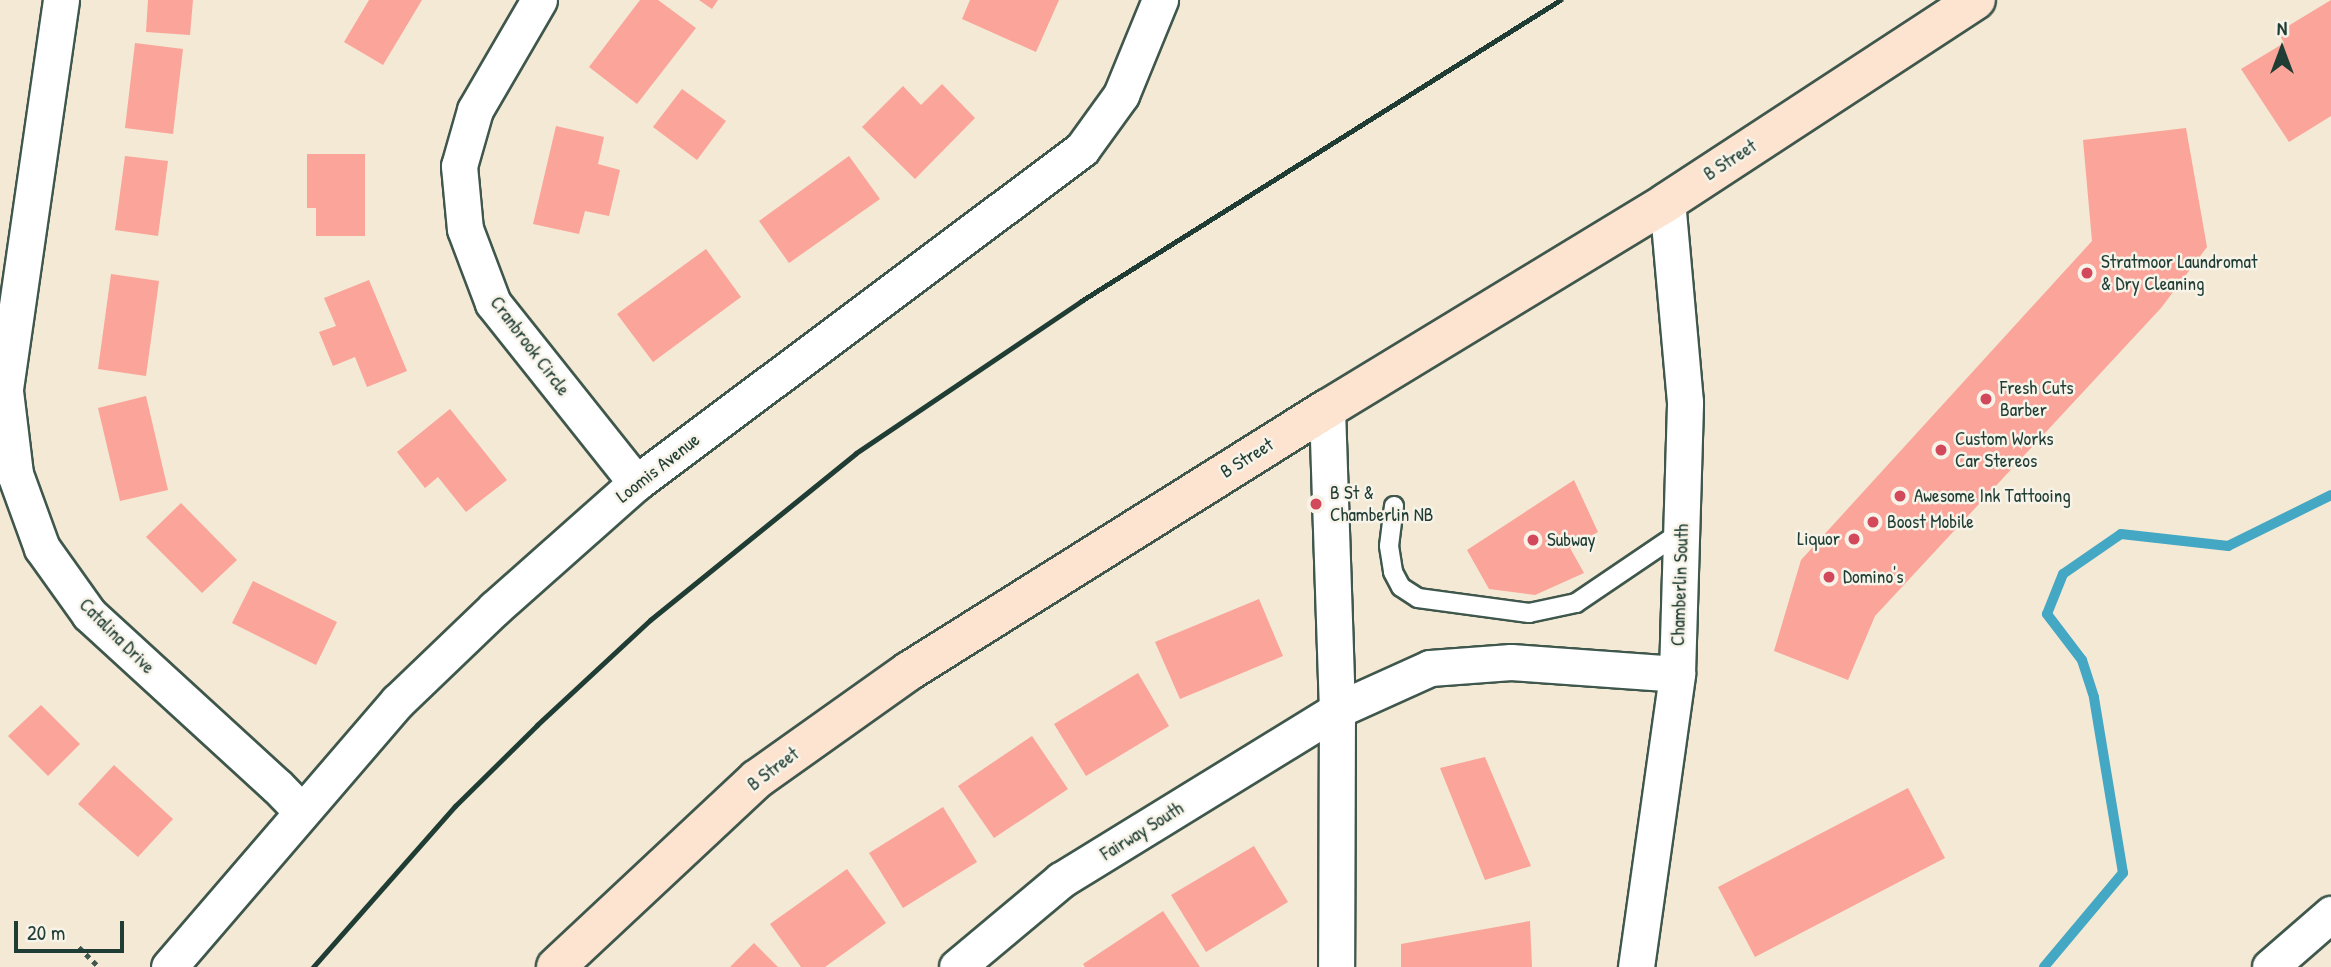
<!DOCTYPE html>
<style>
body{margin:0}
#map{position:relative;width:2331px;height:967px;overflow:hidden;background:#f4e9d4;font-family:"Patrick Hand",sans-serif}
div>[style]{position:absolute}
.stream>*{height:10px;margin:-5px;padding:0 5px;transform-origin:5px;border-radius:5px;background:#44a7c4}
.building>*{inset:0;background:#faa49a}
.path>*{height:4.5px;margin-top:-2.25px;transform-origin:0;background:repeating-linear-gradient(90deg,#3f574c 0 5px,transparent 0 10px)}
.roads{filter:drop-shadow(2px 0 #3f574c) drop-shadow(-2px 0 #3f574c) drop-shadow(0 2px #3f574c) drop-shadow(0 -2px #3f574c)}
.service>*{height:18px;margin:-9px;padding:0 9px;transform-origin:9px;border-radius:9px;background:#fff}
.minor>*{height:35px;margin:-17.5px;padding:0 17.5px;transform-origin:17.5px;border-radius:17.5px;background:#fff}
.secondary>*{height:38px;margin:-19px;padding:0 19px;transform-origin:19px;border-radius:19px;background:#fde4d1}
.rail>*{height:5px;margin:-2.5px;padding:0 2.5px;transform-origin:2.5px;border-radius:2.5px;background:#1f3d34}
.dots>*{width:19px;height:19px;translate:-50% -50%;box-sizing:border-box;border:4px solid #f7f3e8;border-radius:50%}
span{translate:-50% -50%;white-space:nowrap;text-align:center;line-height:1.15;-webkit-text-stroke:5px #f7f3e8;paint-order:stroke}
.street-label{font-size:19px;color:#1f3d34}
.poi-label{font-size:19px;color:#1f3d34}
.left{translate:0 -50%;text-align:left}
.right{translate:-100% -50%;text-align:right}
.north{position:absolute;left:2247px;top:14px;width:70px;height:70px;-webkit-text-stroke:5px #f7f3e8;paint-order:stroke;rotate:0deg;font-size:19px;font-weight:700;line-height:28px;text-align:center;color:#1f3d34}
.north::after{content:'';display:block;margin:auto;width:24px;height:32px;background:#1f3d34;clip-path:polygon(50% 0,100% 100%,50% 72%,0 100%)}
.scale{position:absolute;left:14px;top:921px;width:110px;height:32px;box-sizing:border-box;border:4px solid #1f3d34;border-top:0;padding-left:9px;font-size:21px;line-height:24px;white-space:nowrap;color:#1f3d34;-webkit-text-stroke:5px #f7f3e8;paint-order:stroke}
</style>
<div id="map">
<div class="stream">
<i style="left:2044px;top:967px;width:123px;rotate:-50deg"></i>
<i style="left:2123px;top:873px;width:178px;rotate:-99.4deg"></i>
<i style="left:2094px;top:697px;width:39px;rotate:-108deg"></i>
<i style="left:2082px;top:660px;width:58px;rotate:-127.3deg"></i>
<i style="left:2047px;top:614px;width:43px;rotate:-68.2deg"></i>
<i style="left:2063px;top:574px;width:70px;rotate:-34.6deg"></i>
<i style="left:2121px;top:534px;width:108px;rotate:6.4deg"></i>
<i style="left:2228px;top:546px;width:115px;rotate:-26.3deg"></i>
</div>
<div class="building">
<i style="clip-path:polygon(148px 0,193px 0,190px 35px,146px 32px)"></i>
<i style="clip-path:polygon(369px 0,422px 0,383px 65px,344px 42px)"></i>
<i style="clip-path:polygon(640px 0,658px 0,696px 28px,637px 104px,589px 67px)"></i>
<i style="clip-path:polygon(699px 0,718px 0,712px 9px)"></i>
<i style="clip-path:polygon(970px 0,1059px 0,1036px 52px,962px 19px)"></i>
<i style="clip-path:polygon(2331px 0,2331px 116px,2289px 142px,2241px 69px,2284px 43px,2278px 32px)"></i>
<i style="clip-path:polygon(135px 43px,183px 49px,173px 134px,125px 128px)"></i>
<i style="clip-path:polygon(942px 84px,975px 118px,915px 179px,862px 127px,903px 86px,921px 105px)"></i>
<i style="clip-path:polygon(682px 89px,726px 121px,697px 160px,653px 127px)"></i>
<i style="clip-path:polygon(556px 126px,604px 137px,598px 164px,620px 170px,609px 216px,585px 211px,579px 234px,533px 224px)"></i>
<i style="clip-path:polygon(2186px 128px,2207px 247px,2161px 308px,1875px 616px,1848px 680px,1774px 651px,1801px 560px,2092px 241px,2083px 140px)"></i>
<i style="clip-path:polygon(307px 154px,365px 154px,365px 236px,316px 236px,316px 208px,307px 208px)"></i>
<i style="clip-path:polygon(125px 156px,168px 161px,158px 236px,115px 230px)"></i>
<i style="clip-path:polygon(849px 156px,880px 199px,789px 263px,759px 221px)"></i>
<i style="clip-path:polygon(706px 249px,741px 297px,653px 362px,617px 314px)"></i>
<i style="clip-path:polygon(111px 274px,159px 281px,146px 376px,98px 369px)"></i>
<i style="clip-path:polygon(369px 280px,407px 371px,367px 387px,355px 357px,333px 366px,319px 332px,336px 326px,324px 298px)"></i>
<i style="clip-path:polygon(146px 396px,168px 490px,120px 501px,98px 408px)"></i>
<i style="clip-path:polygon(450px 409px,507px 480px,466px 512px,438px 477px,425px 488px,397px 452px)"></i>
<i style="clip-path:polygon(1574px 480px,1598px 532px,1570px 548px,1584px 573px,1535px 595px,1489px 589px,1467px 550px)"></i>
<i style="clip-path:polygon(181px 503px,237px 560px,202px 593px,146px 537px)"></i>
<i style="clip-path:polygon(253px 581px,337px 622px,316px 665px,232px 623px)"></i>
<i style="clip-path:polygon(1259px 599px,1283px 656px,1180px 699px,1155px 642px)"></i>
<i style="clip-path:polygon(1138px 673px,1169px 726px,1086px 776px,1054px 724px)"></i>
<i style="clip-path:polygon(41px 705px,80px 744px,48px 776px,8px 736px)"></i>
<i style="clip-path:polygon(1032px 736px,1068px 789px,994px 838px,958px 786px)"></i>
<i style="clip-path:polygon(1485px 757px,1531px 866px,1485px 880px,1440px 768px)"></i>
<i style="clip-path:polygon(114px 765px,173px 819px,138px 857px,78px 804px)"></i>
<i style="clip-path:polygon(1908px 788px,1945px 858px,1755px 957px,1718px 887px)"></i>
<i style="clip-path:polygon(943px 807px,977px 862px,903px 908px,869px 853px)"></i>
<i style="clip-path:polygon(1254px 846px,1288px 902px,1206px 952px,1171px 895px)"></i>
<i style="clip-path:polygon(847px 869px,886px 923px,825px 967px,801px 967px,770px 924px)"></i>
<i style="clip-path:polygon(1163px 911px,1200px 967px,1085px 967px,1083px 964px)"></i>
<i style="clip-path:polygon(1530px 921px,1532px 967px,1401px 967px,1401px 944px)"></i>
<i style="clip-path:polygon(754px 943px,778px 967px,730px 967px)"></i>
</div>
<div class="path">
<i style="left:79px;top:947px;width:28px;rotate:45deg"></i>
</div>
<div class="roads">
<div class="service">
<i style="left:1394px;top:506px;width:40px;rotate:97.1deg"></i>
<i style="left:1389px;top:546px;width:26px;rotate:81deg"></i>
<i style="left:1393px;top:572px;width:17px;rotate:62deg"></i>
<i style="left:1401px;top:587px;width:20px;rotate:33deg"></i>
<i style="left:1418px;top:598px;width:112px;rotate:7.7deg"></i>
<i style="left:1529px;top:613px;width:48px;rotate:-12deg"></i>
<i style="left:1576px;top:603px;width:127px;rotate:-34.1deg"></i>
</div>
<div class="minor">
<i style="left:61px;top:0;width:395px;rotate:98.2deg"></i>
<i style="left:5px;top:391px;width:84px;rotate:83.1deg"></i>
<i style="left:15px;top:474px;width:79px;rotate:70deg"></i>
<i style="left:42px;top:548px;width:81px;rotate:54.5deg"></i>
<i style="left:89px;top:614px;width:255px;rotate:42.5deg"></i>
<i style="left:277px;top:786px;width:35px;rotate:46deg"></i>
<i style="left:539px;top:0;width:127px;rotate:120.2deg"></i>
<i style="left:475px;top:110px;width:58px;rotate:105.9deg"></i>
<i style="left:459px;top:166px;width:63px;rotate:84.6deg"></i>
<i style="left:465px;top:229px;width:79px;rotate:69.3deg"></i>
<i style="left:493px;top:303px;width:230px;rotate:51.5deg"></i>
<i style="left:1327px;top:409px;width:301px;rotate:88.1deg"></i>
<i style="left:1337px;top:710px;width:257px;rotate:90.2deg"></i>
<i style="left:169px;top:967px;width:351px;rotate:-49.3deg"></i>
<i style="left:398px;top:701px;width:134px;rotate:-43.8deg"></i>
<i style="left:495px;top:608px;width:188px;rotate:-41.6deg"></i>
<i style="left:636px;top:483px;width:557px;rotate:-36.83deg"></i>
<i style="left:1082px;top:149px;width:67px;rotate:-54.2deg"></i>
<i style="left:1121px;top:95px;width:103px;rotate:-67.7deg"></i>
<i style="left:957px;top:967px;width:136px;rotate:-39.9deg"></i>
<i style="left:1061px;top:880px;width:324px;rotate:-31.6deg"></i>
<i style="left:1337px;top:710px;width:102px;rotate:-24.3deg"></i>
<i style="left:1430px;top:668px;width:81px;rotate:-4.2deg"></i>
<i style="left:1511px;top:662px;width:166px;rotate:4.1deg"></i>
<i style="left:1636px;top:967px;width:296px;rotate:-82deg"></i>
<i style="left:1677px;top:674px;width:272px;rotate:-88.3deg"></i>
<i style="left:1685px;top:402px;width:201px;rotate:-95.1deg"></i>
<i style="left:2270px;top:967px;width:81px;rotate:-41deg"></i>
</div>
<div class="secondary">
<i style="left:556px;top:967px;width:275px;rotate:-43.1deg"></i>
<i style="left:757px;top:779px;width:186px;rotate:-35.4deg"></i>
<i style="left:909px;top:671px;width:493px;rotate:-32.1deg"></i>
<i style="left:1327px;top:409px;width:398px;rotate:-31.3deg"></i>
<i style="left:1667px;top:202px;width:369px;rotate:-33.2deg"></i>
</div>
</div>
<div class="rail">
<i style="left:313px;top:967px;width:215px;rotate:-48.6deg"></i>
<i style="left:455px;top:806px;width:115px;rotate:-44.6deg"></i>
<i style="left:537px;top:725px;width:154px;rotate:-42.9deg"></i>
<i style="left:650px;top:620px;width:265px;rotate:-39deg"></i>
<i style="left:856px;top:453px;width:272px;rotate:-34deg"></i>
<i style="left:1081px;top:301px;width:566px;rotate:-32.14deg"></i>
</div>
<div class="dots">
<i style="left:2087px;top:273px;background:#d1495b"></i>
<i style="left:1986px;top:399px;background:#d1495b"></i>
<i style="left:1941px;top:450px;background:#d1495b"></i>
<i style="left:1900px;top:496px;background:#d1495b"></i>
<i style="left:1316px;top:504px;background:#d1495b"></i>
<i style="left:1873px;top:522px;background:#d1495b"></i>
<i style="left:1854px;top:539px;background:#d1495b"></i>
<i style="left:1533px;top:540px;background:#d1495b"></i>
<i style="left:1829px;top:577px;background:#d1495b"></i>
</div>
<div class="street-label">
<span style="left:1730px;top:160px;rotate:-33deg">B Street</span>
<span style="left:530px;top:346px;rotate:53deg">Cranbrook Circle</span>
<span style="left:1247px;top:458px;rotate:-32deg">B Street</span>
<span style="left:658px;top:468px;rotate:-38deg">Loomis Avenue</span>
<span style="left:1680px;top:585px;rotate:-88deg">Chamberlin South</span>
<span style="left:117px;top:636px;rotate:45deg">Catalina Drive</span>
<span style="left:773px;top:769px;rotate:-37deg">B Street</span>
<span style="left:1142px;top:831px;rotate:-32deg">Fairway South</span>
</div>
<div class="poi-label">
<span class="left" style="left:2101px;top:273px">Stratmoor Laundromat<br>&amp; Dry Cleaning</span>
<span class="left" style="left:2000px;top:399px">Fresh Cuts<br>Barber</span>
<span class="left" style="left:1955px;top:450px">Custom Works<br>Car Stereos</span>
<span class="left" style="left:1330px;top:504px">B St &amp;<br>Chamberlin NB</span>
<span class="left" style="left:1914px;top:496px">Awesome Ink Tattooing</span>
<span class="left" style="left:1887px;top:522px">Boost Mobile</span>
<span class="right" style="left:1840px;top:539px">Liquor</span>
<span class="left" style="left:1547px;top:540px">Subway</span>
<span class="left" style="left:1843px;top:577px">Domino's</span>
</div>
<div class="north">N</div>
<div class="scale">20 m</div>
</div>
